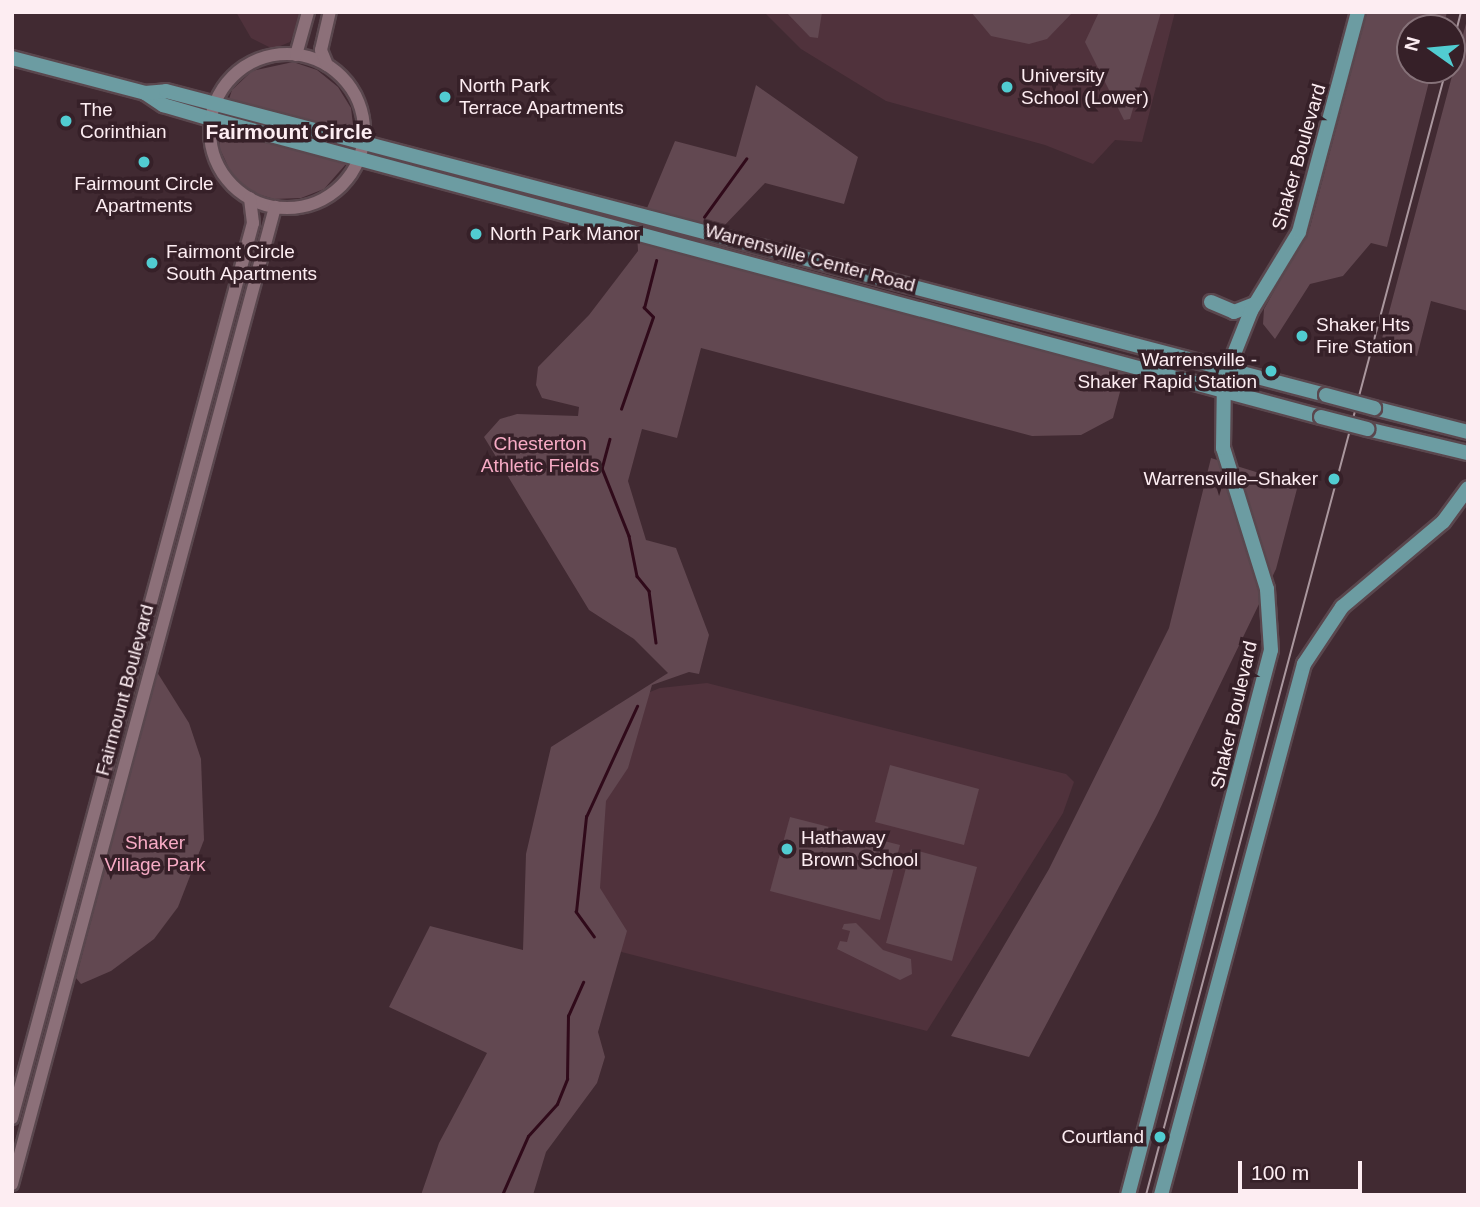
<!DOCTYPE html>
<meta charset="utf-8">
<style>
body{margin:0}
#map{position:relative;width:1480px;height:1207px;overflow:hidden;background:#412a32;font-family:Helvetica,sans-serif}
div>[style]{position:absolute}
.built>*{inset:0;background:#50323c}
.green>*{inset:0;background:#624851}
.stream>*{height:2.5px;margin:-1.25px;padding:0 1.25px;transform-origin:1.25px;border-radius:1.25px;background:#300a1a}
.roads{filter:drop-shadow(2px 0 #5a474e) drop-shadow(-2px 0 #5a474e) drop-shadow(0 2px #5a474e) drop-shadow(0 -2px #5a474e)}
.secondary>*{height:12px;margin:-6px;padding:0 6px;transform-origin:6px;border-radius:6px;background:#8c7079}
.secondary>.ring{margin:-6px;padding:0;box-sizing:content-box;background:none;border:12px solid #8c7079;border-radius:50%}
.primary>*{height:14px;margin:-7px;padding:0 7px;transform-origin:7px;border-radius:7px;background:#6c9ca2}
.tram>*{height:2px;margin:-1px;padding:0 1px;transform-origin:1px;border-radius:1px;background:#aa979e}
.bridges{filter:drop-shadow(2px 0 #5a474e) drop-shadow(-2px 0 #5a474e) drop-shadow(0 2px #5a474e) drop-shadow(0 -2px #5a474e)}
.primary-bridge>*{height:14px;margin:-7px;padding:0 7px;transform-origin:7px;border-radius:7px;background:#6c9ca2}
.dots>*{width:19px;height:19px;translate:-50% -50%;box-sizing:border-box;border:4px solid #362028;border-radius:50%}
span{translate:-50% -50%;white-space:nowrap;text-align:center;line-height:1.15;-webkit-text-stroke:7px #362028;paint-order:stroke}
.poi-label{font-size:19px;color:#fdedf2}
.left{translate:0 -50%;text-align:left}
.right{translate:-100% -50%;text-align:right}
.street-label{font-size:19px;color:#fdedf2}
.park-label{font-size:19px;color:#f7abc5}
.neighbourhood-label{font-size:21px;color:#fdedf2;font-weight:700}
.frame{position:absolute;inset:0;border:14px solid #fdedf2;pointer-events:none}
.north{position:absolute;left:1396px;top:14px;width:70px;height:70px;box-sizing:border-box;background:#362028;border:2px solid #867279;border-radius:50%;rotate:285deg;font-size:19px;font-weight:700;line-height:28px;text-align:center;color:#fdedf2}
.north::after{content:'';display:block;margin:auto;width:24px;height:32px;background:#51ccd1;clip-path:polygon(50% 0,100% 100%,50% 72%,0 100%)}
.scale{position:absolute;left:1238px;top:1161px;width:124px;height:32px;box-sizing:border-box;border:4px solid #fdedf2;border-top:0;padding-left:9px;font-size:21px;line-height:24px;white-space:nowrap;color:#fdedf2;-webkit-text-stroke:5px #362028;paint-order:stroke}
</style>
<div id="map">
<div class="built">
<i style="clip-path:polygon(236px 12px,304px 12px,290px 42px,273px 49px,251px 38px)"></i>
<i style="clip-path:polygon(764px 12px,1175px 12px,1142px 142px,1115px 140px,1093px 164px,1045px 145px,886px 101px,801px 49px)"></i>
<i style="clip-path:polygon(707px 683px,1066px 774px,1074px 782px,1063px 813px,927px 1031px,544px 932px,615px 706px,660px 688px)"></i>
</div>
<div class="green">
<i style="clip-path:polygon(786px 12px,822px 12px,818px 38px,810px 37px)"></i>
<i style="clip-path:polygon(971px 12px,1073px 12px,1047px 39px,1029px 44px,991px 36px)"></i>
<i style="clip-path:polygon(1099px 12px,1161px 12px,1130px 119px,1124px 120px,1085px 42px)"></i>
<i style="clip-path:polygon(1367px 12px,1447px 12px,1443px 28px,1410px 28px,1410px 70px,1432px 70px,1387px 247px,1371px 243px,1343px 276px,1310px 284px,1275px 339px,1263px 324px,1264px 309px,1310px 227px)"></i>
<i style="clip-path:polygon(1468px 16px,1468px 311px,1431px 301px,1417px 356px,1380px 346px)"></i>
<i style="clip-path:polygon(293px 62px,317px 70px,338px 87px,351px 108px,354px 133px,228px 102px,232px 90px,252px 71px)"></i>
<i style="clip-path:polygon(756px 85px,858px 157px,844px 204px,765px 183px,702px 249px,1128px 362px,1113px 418px,1081px 435px,1032px 436px,701px 348px,677px 438px,642px 429px,628px 481px,646px 540px,676px 548px,709px 635px,699px 674px,689px 672px,652px 685px,628px 768px,606px 801px,600px 888px,627px 931px,598px 1032px,605px 1057px,597px 1083px,546px 1152px,533px 1195px,421px 1195px,439px 1143px,487px 1053px,389px 1007px,430px 926px,523px 950px,526px 854px,551px 747px,668px 673px,634px 639px,589px 610px,484px 437px,500px 419px,517px 414px,578px 416px,579px 407px,542px 398px,536px 385px,538px 367px,589px 315px,638px 251px,637px 232px,675px 141px,736px 157px)"></i>
<i style="clip-path:polygon(221px 128px,345px 161px,346px 164px,324px 189px,301px 198px,274px 199px,254px 193px,232px 175px,219px 147px)"></i>
<i style="clip-path:polygon(1211px 458px,1298px 485px,1276px 569px,1157px 815px,1029px 1057px,951px 1036px,1049px 869px,1169px 628px)"></i>
<i style="clip-path:polygon(157px 672px,189px 723px,201px 759px,204px 840px,178px 907px,154px 939px,111px 971px,81px 984px,76px 978px)"></i>
<i style="clip-path:polygon(890px 765px,979px 789px,964px 845px,875px 822px)"></i>
<i style="clip-path:polygon(790px 817px,900px 845px,880px 920px,770px 891px)"></i>
<i style="clip-path:polygon(911px 849px,977px 867px,952px 961px,886px 943px)"></i>
<i style="clip-path:polygon(856px 923px,883px 950px,911px 959px,912px 974px,900px 980px,837px 949px,840px 941px,847px 942px,850px 931px,842px 929px,844px 924px)"></i>
</div>
<div class="stream">
<i style="left:704px;top:217px;width:72px;rotate:-54.1deg"></i>
<i style="left:621px;top:409px;width:97px;rotate:-70.8deg"></i>
<i style="left:653px;top:317px;width:13px;rotate:-135deg"></i>
<i style="left:644px;top:308px;width:49px;rotate:-75.7deg"></i>
<i style="left:610px;top:439px;width:30px;rotate:105deg"></i>
<i style="left:602px;top:468px;width:73px;rotate:68.3deg"></i>
<i style="left:629px;top:536px;width:41px;rotate:78.7deg"></i>
<i style="left:637px;top:576px;width:19px;rotate:51deg"></i>
<i style="left:649px;top:591px;width:52px;rotate:82.3deg"></i>
<i style="left:594px;top:937px;width:31px;rotate:-126deg"></i>
<i style="left:576px;top:912px;width:96px;rotate:-84deg"></i>
<i style="left:586px;top:817px;width:122px;rotate:-65.3deg"></i>
<i style="left:502px;top:1195px;width:64px;rotate:-66.2deg"></i>
<i style="left:528px;top:1136px;width:43px;rotate:-47.8deg"></i>
<i style="left:557px;top:1104px;width:27px;rotate:-68deg"></i>
<i style="left:567px;top:1079px;width:63px;rotate:-89.1deg"></i>
<i style="left:568px;top:1016px;width:37px;rotate:-66deg"></i>
</div>
<div class="roads">
<div class="secondary">
<i class="ring" style="left:210px;top:54px;width:142px;height:142px"></i>
<i style="left:296px;top:55px;width:45px;rotate:-74.4deg"></i>
<i style="left:327px;top:65px;width:16px;rotate:-112deg"></i>
<i style="left:321px;top:50px;width:39px;rotate:-77deg"></i>
<i style="left:12px;top:1118px;width:927px;rotate:-74.93deg"></i>
<i style="left:253px;top:223px;width:25px;rotate:-97deg"></i>
<i style="left:12px;top:1184px;width:1012px;rotate:-74.93deg"></i>
</div>
<div class="primary">
<i style="left:12px;top:58px;width:138px;rotate:14.7deg"></i>
<i style="left:145px;top:93px;width:22px;rotate:34deg"></i>
<i style="left:163px;top:105px;width:50px;rotate:16.3deg"></i>
<i style="left:211px;top:119px;width:1149px;rotate:15.03deg"></i>
<i style="left:145px;top:93px;width:21px;rotate:-5deg"></i>
<i style="left:166px;top:91px;width:1199px;rotate:14.69deg"></i>
<i style="left:1211px;top:302px;width:25px;rotate:23deg"></i>
<i style="left:1234px;top:312px;width:22px;rotate:-21deg"></i>
<i style="left:1374px;top:408px;width:97px;rotate:14.3deg"></i>
<i style="left:1367px;top:429px;width:104px;rotate:13.4deg"></i>
<i style="left:1128px;top:1195px;width:563px;rotate:-75.3deg"></i>
<i style="left:1271px;top:650px;width:61px;rotate:-93.8deg"></i>
<i style="left:1267px;top:589px;width:148px;rotate:-107.3deg"></i>
<i style="left:1223px;top:448px;width:69px;rotate:-89.2deg"></i>
<i style="left:1224px;top:379px;width:73px;rotate:-68.3deg"></i>
<i style="left:1251px;top:311px;width:92px;rotate:-58.7deg"></i>
<i style="left:1299px;top:232px;width:228px;rotate:-75deg"></i>
<i style="left:1161px;top:1195px;width:550px;rotate:-74.93deg"></i>
<i style="left:1304px;top:664px;width:69px;rotate:-56.3deg"></i>
<i style="left:1342px;top:607px;width:132px;rotate:-40.1deg"></i>
<i style="left:1443px;top:522px;width:42px;rotate:-53.7deg"></i>
</div>
</div>
<div class="tram">
<i style="left:1452px;top:48px;width:37px;rotate:-76deg"></i>
<i style="left:1146px;top:1195px;width:1164px;rotate:-75.07deg"></i>
</div>
<div class="bridges">
<div class="primary-bridge">
<i style="left:1326px;top:395px;width:50px;rotate:15.2deg"></i>
<i style="left:1321px;top:417px;width:48px;rotate:14.6deg"></i>
</div>
</div>
<div class="dots">
<i style="left:1007px;top:87px;background:#51ccd1"></i>
<i style="left:445px;top:97px;background:#51ccd1"></i>
<i style="left:66px;top:121px;background:#51ccd1"></i>
<i style="left:144px;top:162px;background:#51ccd1"></i>
<i style="left:476px;top:234px;background:#51ccd1"></i>
<i style="left:152px;top:263px;background:#51ccd1"></i>
<i style="left:1302px;top:336px;background:#51ccd1"></i>
<i style="left:1271px;top:371px;background:#51ccd1"></i>
<i style="left:1334px;top:479px;background:#51ccd1"></i>
<i style="left:787px;top:849px;background:#51ccd1"></i>
<i style="left:1160px;top:1137px;background:#51ccd1"></i>
</div>
<div class="poi-label">
<span class="left" style="left:1021px;top:87px">University<br>School (Lower)</span>
<span class="left" style="left:459px;top:97px">North Park<br>Terrace Apartments</span>
<span class="left" style="left:80px;top:121px">The<br>Corinthian</span>
<span style="left:144px;top:195px">Fairmount Circle<br>Apartments</span>
<span class="left" style="left:490px;top:234px">North Park Manor</span>
<span class="left" style="left:166px;top:263px">Fairmont Circle<br>South Apartments</span>
<span class="left" style="left:1316px;top:336px">Shaker Hts<br>Fire Station</span>
<span class="right" style="left:1257px;top:371px">Warrensville -<br>Shaker Rapid Station</span>
<span class="right" style="left:1318px;top:479px">Warrensville–Shaker</span>
<span class="left" style="left:801px;top:849px">Hathaway<br>Brown School</span>
<span class="right" style="left:1144px;top:1137px">Courtland</span>
</div>
<div class="street-label">
<span style="left:1299px;top:157px;rotate:-74deg">Shaker Boulevard</span>
<span style="left:810px;top:258px;rotate:15deg">Warrensville Center Road</span>
<span style="left:125px;top:690px;rotate:-75deg">Fairmount Boulevard</span>
<span style="left:1234px;top:715px;rotate:-77deg">Shaker Boulevard</span>
</div>
<div class="park-label">
<span style="left:540px;top:455px">Chesterton<br>Athletic Fields</span>
<span style="left:155px;top:854px">Shaker<br>Village Park</span>
</div>
<div class="neighbourhood-label">
<span style="left:289px;top:132px">Fairmount Circle</span>
</div>
<div class="frame"></div>
<div class="north">N</div>
<div class="scale">100 m</div>
</div>
